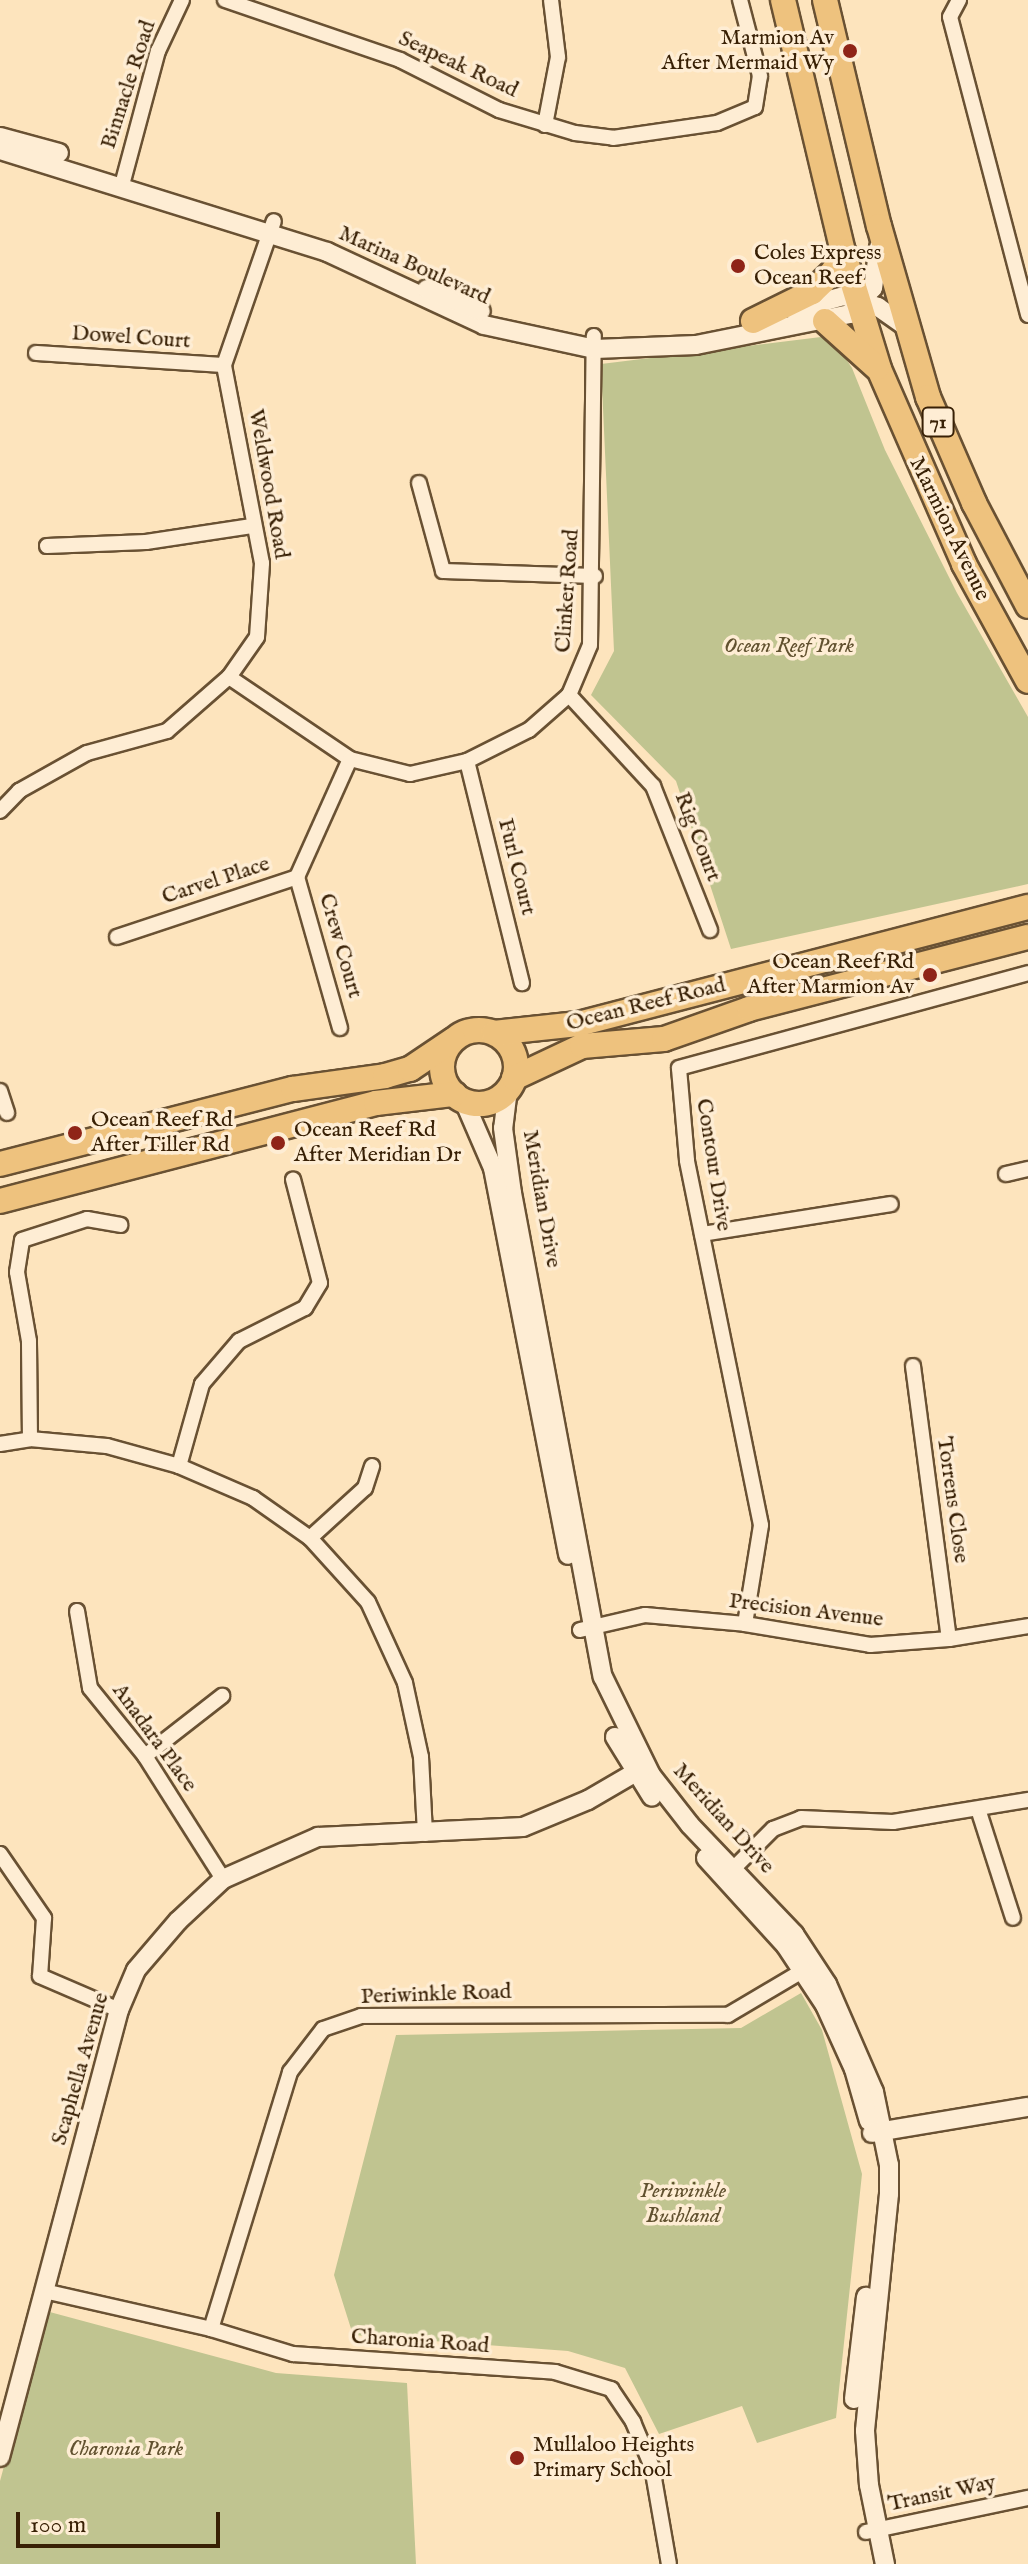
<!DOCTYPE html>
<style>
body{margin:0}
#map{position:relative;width:1028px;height:2564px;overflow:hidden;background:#fde4bd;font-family:"IM FELL English",serif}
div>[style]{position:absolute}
.green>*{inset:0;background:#c0c490}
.roads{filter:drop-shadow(2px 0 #695133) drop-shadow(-2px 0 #695133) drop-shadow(0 2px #695133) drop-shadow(0 -2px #695133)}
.minor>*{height:14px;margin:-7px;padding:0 7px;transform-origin:7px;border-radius:7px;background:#feedd4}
.tertiary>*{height:18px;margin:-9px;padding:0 9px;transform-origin:9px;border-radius:9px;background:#feedd4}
.primary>*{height:24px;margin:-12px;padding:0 12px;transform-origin:12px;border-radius:12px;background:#eec27e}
.primary>.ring{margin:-12px;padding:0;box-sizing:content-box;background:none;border:24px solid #eec27e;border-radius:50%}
.trunk>*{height:24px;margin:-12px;padding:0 12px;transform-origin:12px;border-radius:12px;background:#eec27e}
.dots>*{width:22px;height:22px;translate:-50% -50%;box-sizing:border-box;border:4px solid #feedd4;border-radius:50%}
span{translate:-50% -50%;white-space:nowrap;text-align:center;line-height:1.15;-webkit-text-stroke:7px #feedd4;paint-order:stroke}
.shield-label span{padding:2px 6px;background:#feedd4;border:2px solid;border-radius:6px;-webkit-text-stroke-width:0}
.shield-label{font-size:20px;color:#382005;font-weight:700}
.poi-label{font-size:22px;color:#382005}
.right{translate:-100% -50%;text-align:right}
.left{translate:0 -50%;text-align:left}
.street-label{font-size:22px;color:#382005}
.park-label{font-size:22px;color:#61512f;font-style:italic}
.scale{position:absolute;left:16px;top:2512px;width:204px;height:36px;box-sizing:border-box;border:4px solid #382005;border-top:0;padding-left:10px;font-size:24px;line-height:28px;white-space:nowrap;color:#382005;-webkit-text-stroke:6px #feedd4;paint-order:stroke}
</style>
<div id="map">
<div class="green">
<i style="clip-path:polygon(821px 337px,840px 350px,852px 368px,885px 450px,957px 593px,1028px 717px,1028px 884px,731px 949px,676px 781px,591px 695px,614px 651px,601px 364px)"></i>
<i style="clip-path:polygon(801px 1993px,822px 2030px,862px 2174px,836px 2418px,757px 2443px,742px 2406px,659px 2434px,625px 2368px,568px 2351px,353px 2335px,334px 2275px,396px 2035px,741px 2028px)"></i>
<i style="clip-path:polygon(46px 2311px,276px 2373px,407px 2383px,416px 2564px,0 2564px,0 2481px)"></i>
</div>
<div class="roads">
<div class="minor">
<i style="left:225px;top:0;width:185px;rotate:18.9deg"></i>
<i style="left:400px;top:60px;width:111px;rotate:26.8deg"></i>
<i style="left:499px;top:110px;width:79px;rotate:16.8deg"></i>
<i style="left:575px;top:133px;width:38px;rotate:7deg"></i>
<i style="left:613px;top:138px;width:105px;rotate:-8.2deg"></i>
<i style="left:717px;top:123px;width:41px;rotate:-22.8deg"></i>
<i style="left:755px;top:107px;width:31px;rotate:-81deg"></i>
<i style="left:760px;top:76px;width:79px;rotate:-104.7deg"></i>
<i style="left:959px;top:0;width:19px;rotate:118deg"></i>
<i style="left:950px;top:17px;width:308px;rotate:75.3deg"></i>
<i style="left:545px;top:125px;width:69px;rotate:-79.2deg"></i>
<i style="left:558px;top:57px;width:57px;rotate:-97deg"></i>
<i style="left:122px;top:185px;width:139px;rotate:-75deg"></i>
<i style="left:158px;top:51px;width:56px;rotate:-64.8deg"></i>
<i style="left:36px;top:353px;width:188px;rotate:3.7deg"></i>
<i style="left:419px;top:483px;width:91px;rotate:74.7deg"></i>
<i style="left:443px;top:571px;width:152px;rotate:1.9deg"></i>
<i style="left:47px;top:546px;width:99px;rotate:-2.3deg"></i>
<i style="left:146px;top:542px;width:107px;rotate:-8.6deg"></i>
<i style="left:229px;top:677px;width:146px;rotate:34.1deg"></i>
<i style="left:350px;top:759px;width:62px;rotate:14deg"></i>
<i style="left:410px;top:774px;width:58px;rotate:-12.8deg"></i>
<i style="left:467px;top:761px;width:69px;rotate:-26.6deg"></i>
<i style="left:529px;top:730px;width:53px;rotate:-41.2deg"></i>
<i style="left:569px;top:695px;width:54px;rotate:-67.2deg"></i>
<i style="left:590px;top:645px;width:309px;rotate:-89.3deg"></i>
<i style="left:569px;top:695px;width:124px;rotate:47.3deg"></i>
<i style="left:653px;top:786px;width:155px;rotate:68.4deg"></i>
<i style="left:467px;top:761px;width:229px;rotate:76.1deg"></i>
<i style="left:0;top:811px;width:28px;rotate:-46deg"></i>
<i style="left:19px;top:791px;width:78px;rotate:-29.2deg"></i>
<i style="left:87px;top:753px;width:83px;rotate:-15.4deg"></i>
<i style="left:167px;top:731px;width:82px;rotate:-41.1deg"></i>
<i style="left:229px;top:677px;width:49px;rotate:-55deg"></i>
<i style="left:257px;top:637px;width:74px;rotate:-86.1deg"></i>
<i style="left:262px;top:563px;width:202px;rotate:-100.9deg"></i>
<i style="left:224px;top:365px;width:152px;rotate:-70.9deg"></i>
<i style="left:297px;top:877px;width:157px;rotate:74.1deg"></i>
<i style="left:117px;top:937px;width:190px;rotate:-18.4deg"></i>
<i style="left:297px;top:877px;width:129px;rotate:-65.8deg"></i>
<i style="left:0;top:1091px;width:23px;rotate:72deg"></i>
<i style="left:1006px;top:1174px;width:23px;rotate:-13deg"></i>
<i style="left:702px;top:1234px;width:191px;rotate:-9deg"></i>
<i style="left:913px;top:1366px;width:275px;rotate:82.5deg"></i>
<i style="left:30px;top:1439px;width:98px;rotate:-90.6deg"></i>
<i style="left:29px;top:1341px;width:70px;rotate:-99.9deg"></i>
<i style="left:17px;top:1272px;width:32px;rotate:-81deg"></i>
<i style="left:22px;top:1240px;width:68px;rotate:-17.9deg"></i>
<i style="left:87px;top:1219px;width:34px;rotate:10deg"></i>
<i style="left:0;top:1444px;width:30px;rotate:-9deg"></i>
<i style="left:30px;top:1439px;width:77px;rotate:5.2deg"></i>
<i style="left:107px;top:1446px;width:75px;rotate:15.5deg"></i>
<i style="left:179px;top:1466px;width:81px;rotate:23.4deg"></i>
<i style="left:253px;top:1498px;width:70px;rotate:35.1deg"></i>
<i style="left:310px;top:1538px;width:86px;rotate:47.8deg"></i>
<i style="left:368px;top:1602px;width:89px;rotate:65.4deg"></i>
<i style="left:405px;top:1683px;width:76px;rotate:77.8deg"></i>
<i style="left:421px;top:1757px;width:77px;rotate:87deg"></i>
<i style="left:179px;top:1466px;width:85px;rotate:-74.3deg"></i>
<i style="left:202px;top:1384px;width:57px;rotate:-49.3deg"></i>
<i style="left:239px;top:1341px;width:74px;rotate:-26.6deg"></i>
<i style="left:305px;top:1308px;width:29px;rotate:-59deg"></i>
<i style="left:320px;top:1283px;width:107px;rotate:-104.6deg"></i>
<i style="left:310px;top:1538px;width:74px;rotate:-42.3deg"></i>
<i style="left:365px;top:1488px;width:23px;rotate:-72deg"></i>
<i style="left:77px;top:1611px;width:78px;rotate:80.4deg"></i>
<i style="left:90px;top:1688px;width:87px;rotate:51deg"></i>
<i style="left:145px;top:1756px;width:146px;rotate:57.6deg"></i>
<i style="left:745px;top:1624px;width:100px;rotate:-80.8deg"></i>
<i style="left:761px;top:1525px;width:372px;rotate:-101.5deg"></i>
<i style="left:687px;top:1160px;width:92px;rotate:-95deg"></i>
<i style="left:679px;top:1068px;width:362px;rotate:-15.2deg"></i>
<i style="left:580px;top:1630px;width:67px;rotate:-13deg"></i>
<i style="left:645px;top:1615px;width:100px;rotate:5.1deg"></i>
<i style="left:745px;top:1624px;width:127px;rotate:9.5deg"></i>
<i style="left:870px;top:1645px;width:79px;rotate:-4.3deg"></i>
<i style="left:949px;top:1639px;width:80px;rotate:-9.3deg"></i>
<i style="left:145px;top:1756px;width:98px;rotate:-37.9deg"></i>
<i style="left:979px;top:1812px;width:111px;rotate:72.2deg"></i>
<i style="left:0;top:1854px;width:78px;rotate:55.5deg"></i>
<i style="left:44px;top:1918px;width:58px;rotate:93.9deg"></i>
<i style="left:40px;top:1976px;width:86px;rotate:23.3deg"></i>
<i style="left:728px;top:1874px;width:64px;rotate:-45deg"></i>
<i style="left:773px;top:1829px;width:30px;rotate:-21deg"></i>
<i style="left:801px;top:1818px;width:92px;rotate:2.5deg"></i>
<i style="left:893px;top:1822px;width:137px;rotate:-9.3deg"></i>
<i style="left:44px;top:2291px;width:171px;rotate:12.8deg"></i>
<i style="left:211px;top:2329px;width:86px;rotate:17deg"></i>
<i style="left:293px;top:2354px;width:263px;rotate:3.9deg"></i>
<i style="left:555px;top:2372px;width:59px;rotate:16.9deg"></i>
<i style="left:611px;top:2389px;width:40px;rotate:56deg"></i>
<i style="left:633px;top:2422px;width:49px;rotate:67.1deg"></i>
<i style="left:652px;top:2467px;width:98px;rotate:80.1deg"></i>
<i style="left:211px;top:2329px;width:269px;rotate:-72.9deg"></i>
<i style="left:290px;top:2072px;width:54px;rotate:-52.5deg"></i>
<i style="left:323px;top:2029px;width:40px;rotate:-18.9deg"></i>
<i style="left:361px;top:2016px;width:367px;rotate:-0.2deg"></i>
<i style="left:728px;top:2015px;width:96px;rotate:-30.6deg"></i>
<i style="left:866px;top:2532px;width:166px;rotate:-11.9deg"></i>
</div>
<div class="tertiary">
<i style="left:0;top:137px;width:61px;rotate:15.2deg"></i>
<i style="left:0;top:150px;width:343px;rotate:17.3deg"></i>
<i style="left:327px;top:252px;width:173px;rotate:24.9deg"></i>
<i style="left:484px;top:325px;width:114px;rotate:12.2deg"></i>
<i style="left:595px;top:349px;width:101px;rotate:-2.3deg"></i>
<i style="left:696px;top:345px;width:157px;rotate:-11.4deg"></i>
<i style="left:850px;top:314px;width:35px;rotate:-49deg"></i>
<i style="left:873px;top:288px;width:41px;rotate:-81.7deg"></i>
<i style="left:427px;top:289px;width:58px;rotate:22.2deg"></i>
<i style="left:793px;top:310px;width:53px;rotate:-15.4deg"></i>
<i style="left:844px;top:296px;width:36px;rotate:18deg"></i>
<i style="left:878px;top:307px;width:33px;rotate:35deg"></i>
<i style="left:508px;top:1089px;width:39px;rotate:97deg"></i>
<i style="left:503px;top:1128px;width:66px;rotate:82.1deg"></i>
<i style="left:512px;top:1193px;width:492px;rotate:79.4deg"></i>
<i style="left:603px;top:1677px;width:109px;rotate:63.9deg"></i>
<i style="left:651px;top:1775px;width:63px;rotate:52deg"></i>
<i style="left:690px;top:1825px;width:151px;rotate:46.3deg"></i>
<i style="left:794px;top:1934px;width:60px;rotate:56.6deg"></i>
<i style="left:827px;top:1984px;width:118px;rotate:66.5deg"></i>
<i style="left:874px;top:2092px;width:75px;rotate:78.4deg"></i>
<i style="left:889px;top:2165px;width:29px;rotate:90deg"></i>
<i style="left:889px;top:2194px;width:238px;rotate:95.8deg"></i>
<i style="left:865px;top:2431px;width:54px;rotate:85.8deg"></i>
<i style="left:869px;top:2485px;width:81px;rotate:78.6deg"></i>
<i style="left:464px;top:1101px;width:73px;rotate:66.6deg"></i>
<i style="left:493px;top:1168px;width:394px;rotate:79deg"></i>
<i style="left:615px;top:1737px;width:70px;rotate:58.3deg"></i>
<i style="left:706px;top:1858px;width:119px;rotate:47.7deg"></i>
<i style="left:786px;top:1946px;width:71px;rotate:56.5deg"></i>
<i style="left:825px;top:2005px;width:70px;rotate:65.6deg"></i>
<i style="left:854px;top:2069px;width:54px;rotate:73.9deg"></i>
<i style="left:872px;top:2133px;width:158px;rotate:-9.5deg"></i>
<i style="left:854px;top:2399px;width:103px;rotate:-83.3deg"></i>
<i style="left:0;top:2457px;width:463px;rotate:-75.1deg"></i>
<i style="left:119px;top:2010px;width:43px;rotate:-67deg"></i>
<i style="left:136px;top:1970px;width:65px;rotate:-49.4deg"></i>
<i style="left:178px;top:1921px;width:62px;rotate:-43deg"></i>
<i style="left:223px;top:1879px;width:104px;rotate:-23.9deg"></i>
<i style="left:318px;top:1837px;width:205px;rotate:-2.8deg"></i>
<i style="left:523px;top:1827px;width:70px;rotate:-22.6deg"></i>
<i style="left:588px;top:1800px;width:64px;rotate:-30.2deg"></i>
</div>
<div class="primary">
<i class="ring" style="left:442px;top:1030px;width:50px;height:50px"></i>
<i style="left:494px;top:1033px;width:84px;rotate:-6.1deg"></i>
<i style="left:578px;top:1024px;width:465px;rotate:-14.6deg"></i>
<i style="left:514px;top:1078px;width:75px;rotate:-25.2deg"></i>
<i style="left:582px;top:1046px;width:82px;rotate:-4.9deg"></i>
<i style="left:664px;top:1039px;width:90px;rotate:-19.4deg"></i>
<i style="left:749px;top:1009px;width:288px;rotate:-14.5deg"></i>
<i style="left:0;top:1164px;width:302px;rotate:-14.4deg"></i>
<i style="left:293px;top:1089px;width:93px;rotate:-8deg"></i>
<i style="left:385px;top:1076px;width:26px;rotate:-16deg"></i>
<i style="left:410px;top:1069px;width:52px;rotate:-34deg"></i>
<i style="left:0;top:1201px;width:389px;rotate:-14.6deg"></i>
<i style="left:376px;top:1103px;width:79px;rotate:-6.6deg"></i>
</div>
<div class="trunk">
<i style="left:783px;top:0;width:258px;rotate:76.6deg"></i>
<i style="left:843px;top:251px;width:123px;rotate:73deg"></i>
<i style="left:879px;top:369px;width:213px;rotate:66.4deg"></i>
<i style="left:964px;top:564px;width:133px;rotate:61.3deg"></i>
<i style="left:825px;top:0;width:232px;rotate:76.6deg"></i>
<i style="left:879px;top:226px;width:178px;rotate:74deg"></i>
<i style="left:928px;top:397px;width:116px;rotate:66.5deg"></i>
<i style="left:974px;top:503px;width:116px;rotate:62.3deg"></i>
<i style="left:753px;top:321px;width:66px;rotate:-26.2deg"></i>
<i style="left:812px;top:292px;width:29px;rotate:-44deg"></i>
<i style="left:833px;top:272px;width:23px;rotate:-65deg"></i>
<i style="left:825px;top:321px;width:70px;rotate:42.1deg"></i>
</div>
</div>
<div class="dots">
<i style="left:850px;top:51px;background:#8f2418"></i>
<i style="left:738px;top:266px;background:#8f2418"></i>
<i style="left:930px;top:975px;background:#8f2418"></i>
<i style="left:75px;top:1133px;background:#8f2418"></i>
<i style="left:278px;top:1143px;background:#8f2418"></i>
<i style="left:517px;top:2458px;background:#8f2418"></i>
</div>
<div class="shield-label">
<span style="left:938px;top:422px">71</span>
</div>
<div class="poi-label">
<span class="right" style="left:834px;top:51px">Marmion Av<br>After Mermaid Wy</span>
<span class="left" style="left:754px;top:266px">Coles Express<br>Ocean Reef</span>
<span class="right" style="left:914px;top:975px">Ocean Reef Rd<br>After Marmion Av</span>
<span class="left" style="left:91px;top:1133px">Ocean Reef Rd<br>After Tiller Rd</span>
<span class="left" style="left:294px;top:1143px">Ocean Reef Rd<br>After Meridian Dr</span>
<span class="left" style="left:533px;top:2458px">Mullaloo Heights<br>Primary School</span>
</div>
<div class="street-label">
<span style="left:458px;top:65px;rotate:25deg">Seapeak Road</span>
<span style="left:129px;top:85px;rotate:-72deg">Binnacle Road</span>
<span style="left:414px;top:266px;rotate:24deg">Marina Boulevard</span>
<span style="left:131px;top:338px;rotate:4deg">Dowel Court</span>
<span style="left:268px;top:484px;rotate:80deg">Weldwood Road</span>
<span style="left:949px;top:529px;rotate:64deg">Marmion Avenue</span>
<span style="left:568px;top:591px;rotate:-86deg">Clinker Road</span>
<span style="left:697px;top:837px;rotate:69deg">Rig Court</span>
<span style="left:516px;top:867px;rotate:76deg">Furl Court</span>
<span style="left:216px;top:881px;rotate:-18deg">Carvel Place</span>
<span style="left:340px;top:946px;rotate:74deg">Crew Court</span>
<span style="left:646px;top:1005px;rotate:-14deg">Ocean Reef Road</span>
<span style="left:713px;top:1165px;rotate:81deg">Contour Drive</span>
<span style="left:541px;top:1199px;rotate:80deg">Meridian Drive</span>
<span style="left:952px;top:1500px;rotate:82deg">Torrens Close</span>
<span style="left:806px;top:1611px;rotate:7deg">Precision Avenue</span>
<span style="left:154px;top:1738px;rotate:54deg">Anadara Place</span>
<span style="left:723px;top:1819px;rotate:48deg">Meridian Drive</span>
<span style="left:436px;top:1995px;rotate:-2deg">Periwinkle Road</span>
<span style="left:81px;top:2069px;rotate:-74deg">Scaphella Avenue</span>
<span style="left:420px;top:2342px;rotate:4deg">Charonia Road</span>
<span style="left:942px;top:2494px;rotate:-12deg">Transit Way</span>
</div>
<div class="park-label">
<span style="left:789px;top:647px">Ocean Reef Park</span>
<span style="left:683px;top:2204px">Periwinkle<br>Bushland</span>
<span style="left:126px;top:2450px">Charonia Park</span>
</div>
<div class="scale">100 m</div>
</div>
